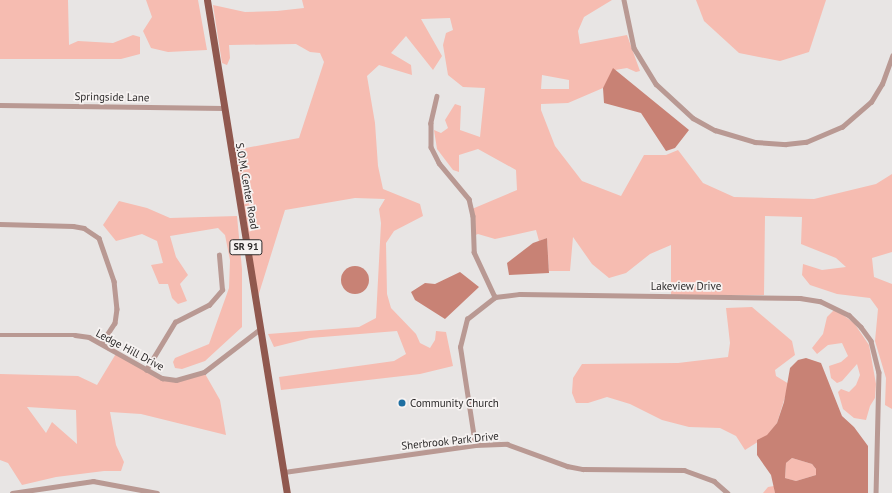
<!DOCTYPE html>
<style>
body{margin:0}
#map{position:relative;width:892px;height:493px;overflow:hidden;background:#e8e5e4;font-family:"PT Sans",sans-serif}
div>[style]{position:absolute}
.green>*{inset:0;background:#f6bcb1}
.water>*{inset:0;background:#c88275}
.round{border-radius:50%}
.street>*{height:4.5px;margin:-2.25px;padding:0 2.25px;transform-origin:2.25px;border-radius:2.25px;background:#b99993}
.primary>*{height:7px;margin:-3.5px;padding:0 3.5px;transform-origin:3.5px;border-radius:3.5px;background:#90584e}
.dots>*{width:11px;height:11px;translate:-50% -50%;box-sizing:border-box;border:2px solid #f6f2f1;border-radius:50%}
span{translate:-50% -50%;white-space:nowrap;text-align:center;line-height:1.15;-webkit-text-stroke:3.5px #f6f2f1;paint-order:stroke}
.shield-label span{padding:1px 3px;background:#f6f2f1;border:1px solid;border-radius:3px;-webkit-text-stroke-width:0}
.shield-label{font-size:10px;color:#2c2a2a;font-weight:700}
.street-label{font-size:11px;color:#2c2a2a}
.poi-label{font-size:11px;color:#2c2a2a}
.left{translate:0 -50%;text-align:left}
</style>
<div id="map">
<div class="green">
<i style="clip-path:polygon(0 0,68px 0,69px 45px,78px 41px,113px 43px,133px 35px,140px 37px,140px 54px,121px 59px,0 59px)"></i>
<i style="clip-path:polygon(146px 0,198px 0,207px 50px,168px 52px,151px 48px,143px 31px,152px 17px)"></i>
<i style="clip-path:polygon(evenodd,302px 0,612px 0,584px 17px,578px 31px,580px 44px,627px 35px,640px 71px,636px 72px,627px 68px,615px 70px,603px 88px,568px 103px,541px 104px,541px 110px,555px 146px,582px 181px,621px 196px,644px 155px,666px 155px,678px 150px,703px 183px,734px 197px,814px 199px,876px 184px,892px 174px,892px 252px,872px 258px,874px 277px,892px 284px,892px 409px,885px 405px,886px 378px,875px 341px,878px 309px,870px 298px,837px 294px,810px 285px,802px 275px,803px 264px,822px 270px,846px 267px,836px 258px,801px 244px,802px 217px,765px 216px,764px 295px,671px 295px,671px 245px,650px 254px,626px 273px,609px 278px,592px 264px,573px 237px,570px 271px,549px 271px,547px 238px,539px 241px,536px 230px,495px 239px,478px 234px,473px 236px,472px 209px,517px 190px,516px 170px,478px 149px,459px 155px,459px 172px,453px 170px,437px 149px,434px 130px,441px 133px,448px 128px,445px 120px,455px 104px,461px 106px,460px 130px,480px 137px,485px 88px,463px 87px,448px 75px,443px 45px,446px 33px,453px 30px,450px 18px,421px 19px,442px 56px,433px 70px,406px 36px,391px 53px,411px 65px,412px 75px,379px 65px,367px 76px,375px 123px,378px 166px,383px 189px,420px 204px,423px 216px,394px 231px,386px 243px,387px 294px,391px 308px,416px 334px,420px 343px,430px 348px,435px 340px,436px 331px,446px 332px,453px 366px,420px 374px,281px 390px,279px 377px,394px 361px,406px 354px,397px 331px,310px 338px,274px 347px,268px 334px,359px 327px,376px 318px,381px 223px,379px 209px,385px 199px,355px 198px,285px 210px,256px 303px,230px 151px,299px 138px,324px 62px,320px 53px,310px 52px,296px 44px,229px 45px,230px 58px,227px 65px,222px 63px,213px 5px,245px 12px,277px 11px,304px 8px,302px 0,542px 75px,569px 80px,569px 89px,541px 89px,542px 75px)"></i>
<i style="clip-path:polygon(696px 0,826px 0,809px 52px,780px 61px,739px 53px,704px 21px)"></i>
<i style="clip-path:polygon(119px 201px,147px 208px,170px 218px,237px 216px,242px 269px,242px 327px,205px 361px,182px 369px,175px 368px,173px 362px,175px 358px,209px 344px,229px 288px,230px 260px,225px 235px,218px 228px,170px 236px,176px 257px,188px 275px,180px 284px,187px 301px,178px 304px,172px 298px,168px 284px,159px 284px,151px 265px,163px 263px,157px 241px,142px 234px,116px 241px,103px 225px)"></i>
<i style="clip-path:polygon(752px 307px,792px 341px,795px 355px,775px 370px,776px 376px,789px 384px,777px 423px,767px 436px,745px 450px,736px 436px,720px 428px,689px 427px,662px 420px,630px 404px,607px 397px,588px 403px,576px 403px,572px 393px,573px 378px,582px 364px,678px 363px,728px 357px,730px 343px,726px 308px)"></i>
<i style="clip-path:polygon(835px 309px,854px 323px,869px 345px,876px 384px,875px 398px,870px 406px,866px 420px,854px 418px,843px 409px,838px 392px,841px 389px,849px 392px,856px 385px,860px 375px,857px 364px,842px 381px,837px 383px,831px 378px,829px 366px,841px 362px,848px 356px,842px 343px,828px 345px,817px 354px,812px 348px,823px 334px,827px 317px)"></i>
<i style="clip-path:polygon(evenodd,117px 352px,162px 378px,176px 380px,204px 372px,220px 400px,226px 435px,141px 414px,110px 412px,116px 445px,124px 462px,121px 471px,104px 471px,56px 477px,22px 485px,8px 463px,0 460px,0 374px,78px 376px,97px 385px,117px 352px,27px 407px,76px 410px,77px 444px,52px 422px,46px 433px,27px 407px)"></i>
<i style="clip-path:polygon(792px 458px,812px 464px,816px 469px,816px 475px,796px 481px,785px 478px,786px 463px)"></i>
<i style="clip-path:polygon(774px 486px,775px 493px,763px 493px,768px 487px)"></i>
</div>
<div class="water">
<i style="clip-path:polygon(613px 68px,689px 130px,675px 148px,666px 151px,641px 113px,604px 103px,603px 88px)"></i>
<i style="clip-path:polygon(547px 238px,549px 273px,509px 275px,507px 263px,533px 243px)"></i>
<i class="round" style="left:341px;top:266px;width:28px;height:28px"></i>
<i style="clip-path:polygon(460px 272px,479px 287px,445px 319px,415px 300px,411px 292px,425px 283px,435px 284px)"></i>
<i style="clip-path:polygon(evenodd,806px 358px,821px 363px,842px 416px,854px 427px,868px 446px,868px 493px,775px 493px,771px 475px,757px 455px,757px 440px,767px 435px,777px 423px,784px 402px,790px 368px,798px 360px,806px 358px,792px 458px,812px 464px,816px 469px,816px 475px,796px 481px,785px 478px,786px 463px,792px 458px)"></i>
</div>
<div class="street">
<i style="left:624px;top:0;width:49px;rotate:78.2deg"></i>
<i style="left:634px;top:48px;width:42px;rotate:58.6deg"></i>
<i style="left:656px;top:84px;width:50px;rotate:42.6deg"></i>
<i style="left:693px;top:118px;width:25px;rotate:29deg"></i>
<i style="left:715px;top:130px;width:42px;rotate:16.7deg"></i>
<i style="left:755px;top:142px;width:31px;rotate:4deg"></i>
<i style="left:786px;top:144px;width:20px;rotate:-6deg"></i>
<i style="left:806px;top:142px;width:39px;rotate:-23deg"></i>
<i style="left:842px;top:127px;width:38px;rotate:-41deg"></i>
<i style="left:871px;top:102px;width:21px;rotate:-59deg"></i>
<i style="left:882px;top:84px;width:30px;rotate:-70deg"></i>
<i style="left:437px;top:96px;width:28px;rotate:103deg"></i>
<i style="left:431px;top:123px;width:24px;rotate:90deg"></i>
<i style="left:431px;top:147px;width:18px;rotate:63deg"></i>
<i style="left:439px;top:163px;width:47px;rotate:50.2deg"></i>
<i style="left:469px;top:199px;width:17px;rotate:77deg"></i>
<i style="left:473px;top:216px;width:36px;rotate:88deg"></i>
<i style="left:474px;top:252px;width:50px;rotate:65deg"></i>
<i style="left:0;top:105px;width:223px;rotate:0.8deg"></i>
<i style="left:0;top:224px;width:73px;rotate:1.6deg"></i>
<i style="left:73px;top:226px;width:11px;rotate:10deg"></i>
<i style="left:84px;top:228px;width:18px;rotate:34deg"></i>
<i style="left:99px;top:238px;width:46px;rotate:70.8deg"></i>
<i style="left:114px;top:281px;width:28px;rotate:84deg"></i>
<i style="left:117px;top:309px;width:14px;rotate:98deg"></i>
<i style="left:115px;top:323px;width:24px;rotate:123deg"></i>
<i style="left:0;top:335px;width:75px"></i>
<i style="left:75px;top:335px;width:14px;rotate:8deg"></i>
<i style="left:89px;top:337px;width:84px;rotate:29.3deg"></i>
<i style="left:162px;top:378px;width:14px;rotate:8deg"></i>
<i style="left:176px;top:380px;width:29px;rotate:-16deg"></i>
<i style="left:204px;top:372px;width:71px;rotate:-37.5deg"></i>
<i style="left:146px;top:370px;width:56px;rotate:-58.9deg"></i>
<i style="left:175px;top:322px;width:38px;rotate:-27deg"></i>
<i style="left:209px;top:305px;width:20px;rotate:-49deg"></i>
<i style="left:222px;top:290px;width:35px;rotate:-95deg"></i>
<i style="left:475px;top:445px;width:99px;rotate:-98.7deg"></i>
<i style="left:460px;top:347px;width:29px;rotate:-76deg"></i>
<i style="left:467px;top:319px;width:36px;rotate:-38deg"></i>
<i style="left:495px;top:297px;width:25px;rotate:-7deg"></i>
<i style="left:520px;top:294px;width:280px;rotate:0.8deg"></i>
<i style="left:800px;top:298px;width:20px;rotate:9deg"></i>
<i style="left:820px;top:301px;width:32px;rotate:26deg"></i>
<i style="left:849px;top:315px;width:17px;rotate:45deg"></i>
<i style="left:861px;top:327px;width:17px;rotate:54deg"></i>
<i style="left:871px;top:341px;width:32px;rotate:76deg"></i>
<i style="left:879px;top:372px;width:121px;rotate:91.4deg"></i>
<i style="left:284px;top:472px;width:193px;rotate:-8deg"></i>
<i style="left:475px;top:445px;width:32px;rotate:-2deg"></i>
<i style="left:507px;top:444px;width:64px;rotate:20.1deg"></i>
<i style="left:567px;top:466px;width:16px;rotate:11deg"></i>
<i style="left:583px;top:469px;width:101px;rotate:0.6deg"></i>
<i style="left:684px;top:470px;width:32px;rotate:20deg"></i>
<i style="left:714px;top:481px;width:18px;rotate:41deg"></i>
<i style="left:12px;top:493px;width:82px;rotate:-8.4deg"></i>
<i style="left:93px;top:481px;width:65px;rotate:10.6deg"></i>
</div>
<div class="primary">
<i style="left:207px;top:0;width:499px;rotate:80.8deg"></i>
</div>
<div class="dots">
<i style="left:402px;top:403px;background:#1e6fa1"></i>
</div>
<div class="shield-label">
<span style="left:246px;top:247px">SR 91</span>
</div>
<div class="street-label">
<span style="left:112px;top:97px;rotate:1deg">Springside Lane</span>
<span style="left:247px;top:186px;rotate:80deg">S.O.M. Center Road</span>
<span style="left:686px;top:286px">Lakeview Drive</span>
<span style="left:130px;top:350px;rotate:28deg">Ledge Hill Drive</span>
<span style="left:450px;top:441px;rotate:-6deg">Sherbrook Park Drive</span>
</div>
<div class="poi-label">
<span class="left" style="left:410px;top:403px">Community Church</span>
</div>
</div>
